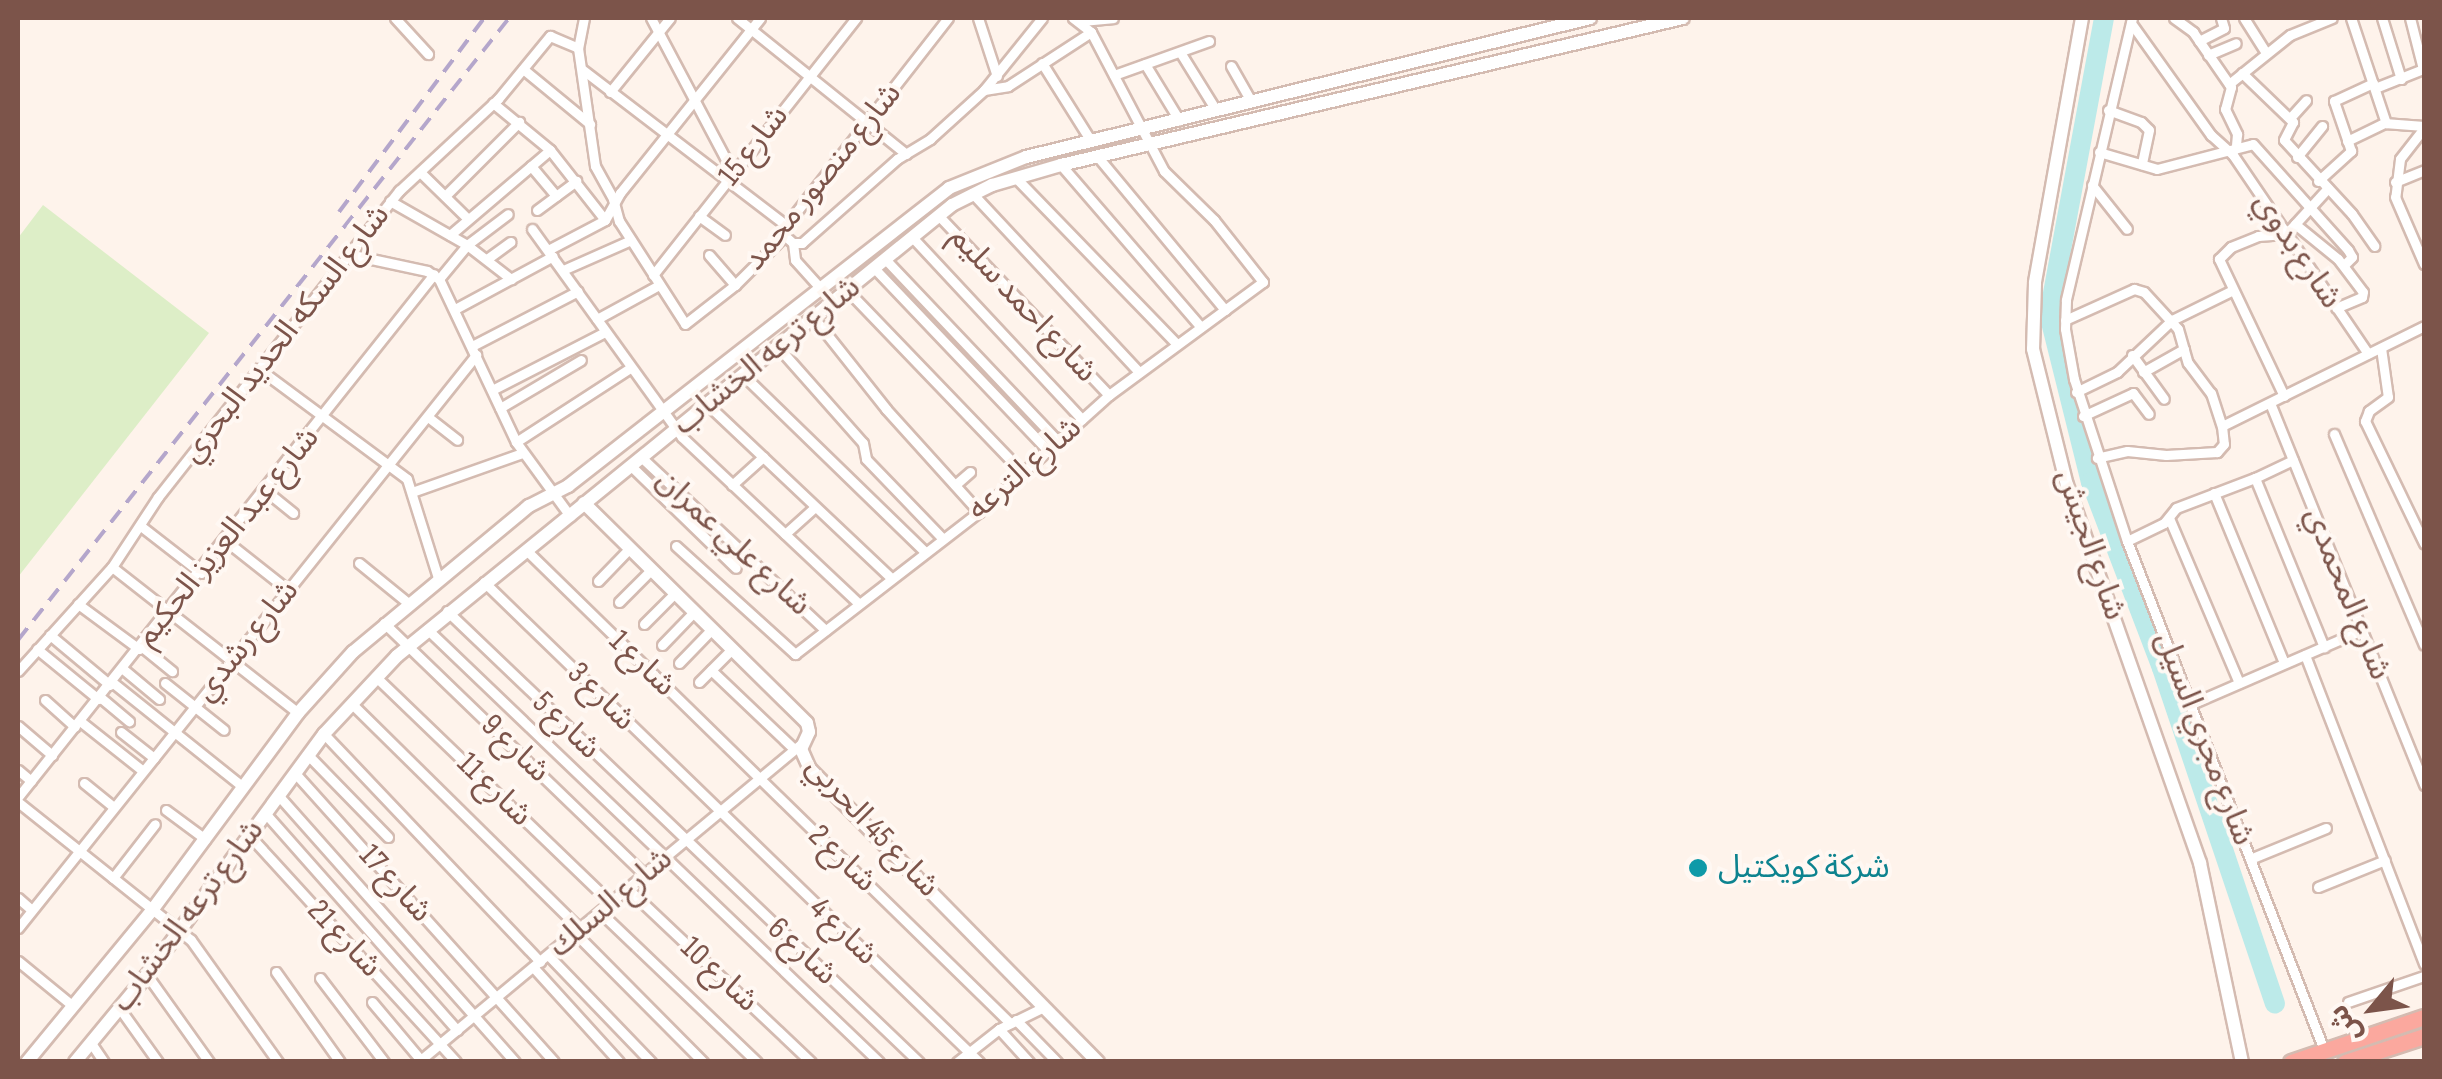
<!DOCTYPE html>
<meta charset="utf-8">
<style>
body{margin:0}
#map{position:relative;width:2442px;height:1079px;overflow:hidden;background:#fef3eb;font-family:"Sofia Sans Condensed","Noto Sans Arabic",sans-serif}
div>[style]{position:absolute}
.green>*{inset:0;background:#ddeec7}
.river>*{height:20px;margin:-10px;padding:0 10px;transform-origin:10px;border-radius:10px;background:#bceae9}
.roads{filter:drop-shadow(2px 0 #d4bbb1) drop-shadow(-2px 0 #d4bbb1) drop-shadow(0 2px #d4bbb1) drop-shadow(0 -2px #d4bbb1)}
.street>*{height:9px;margin:-4.5px;padding:0 4.5px;transform-origin:4.5px;border-radius:4.5px;background:#fff}
.secondary>*{height:12px;margin:-6px;padding:0 6px;transform-origin:6px;border-radius:6px;background:#fff}
.highway>*{height:15px;margin:-7.5px;padding:0 7.5px;transform-origin:7.5px;border-radius:7.5px;background:#fba89e}
.rail>*{height:4px;margin-top:-2px;transform-origin:0;background:repeating-linear-gradient(90deg,#b4a6cb 0 15px,transparent 0 25px)}
.dots>*{width:28px;height:28px;translate:-50% -50%;box-sizing:border-box;border:5px solid #fff8f3;border-radius:50%}
span{translate:-50% -50%;white-space:nowrap;text-align:center;line-height:1.15;-webkit-text-stroke:8px #fff8f3;paint-order:stroke}
.street-label{font-size:32px;color:#7c544a}
.culture-label{font-size:32px;color:#0d838f}
.left{translate:0 -50%;text-align:left}
.frame{position:absolute;inset:0;border:20px solid #7c544a;pointer-events:none}
.north{position:absolute;left:2322px;top:959px;width:100px;height:100px;-webkit-text-stroke:8px #fff8f3;paint-order:stroke;rotate:241deg;font-size:28px;font-weight:700;line-height:40px;text-align:center;color:#7c544a}
.north::after{content:'';display:block;margin:auto;width:35px;height:45px;background:#7c544a;clip-path:polygon(50% 0,100% 100%,50% 72%,0 100%)}
</style>
<div id="map">
<div class="green">
<i style="clip-path:polygon(43px 205px,209px 333px,18px 577px,18px 238px)"></i>
</div>
<div class="river">
<i style="left:2104px;top:18px;width:301px;rotate:100.5deg"></i>
<i style="left:2049px;top:314px;width:173px;rotate:76deg"></i>
<i style="left:2091px;top:482px;width:199px;rotate:69.1deg"></i>
<i style="left:2162px;top:668px;width:354px;rotate:71.4deg"></i>
</div>
<div class="roads">
<div class="street">
<i style="left:395px;top:18px;width:49px;rotate:47.5deg"></i>
<i style="left:584px;top:18px;width:31px;rotate:101deg"></i>
<i style="left:578px;top:48px;width:119px;rotate:81.8deg"></i>
<i style="left:595px;top:166px;width:38px;rotate:61deg"></i>
<i style="left:613px;top:199px;width:23px;rotate:75deg"></i>
<i style="left:619px;top:221px;width:122px;rotate:57.3deg"></i>
<i style="left:685px;top:324px;width:63px;rotate:-38deg"></i>
<i style="left:735px;top:285px;width:66px;rotate:-45deg"></i>
<i style="left:782px;top:238px;width:26px;rotate:-62deg"></i>
<i style="left:794px;top:215px;width:250px;rotate:-52deg"></i>
<i style="left:651px;top:18px;width:175px;rotate:62.1deg"></i>
<i style="left:737px;top:18px;width:217px;rotate:38.8deg"></i>
<i style="left:978px;top:18px;width:61px;rotate:71.9deg"></i>
<i style="left:2132px;top:18px;width:290px;rotate:103.2deg"></i>
<i style="left:2066px;top:300px;width:29px;rotate:92deg"></i>
<i style="left:2065px;top:329px;width:51px;rotate:79.8deg"></i>
<i style="left:2074px;top:379px;width:170px;rotate:71.9deg"></i>
<i style="left:2127px;top:541px;width:546px;rotate:68.84deg"></i>
<i style="left:2174px;top:18px;width:24px;rotate:36deg"></i>
<i style="left:2193px;top:32px;width:67px;rotate:55.4deg"></i>
<i style="left:2231px;top:87px;width:23px;rotate:105deg"></i>
<i style="left:2225px;top:109px;width:28px;rotate:64deg"></i>
<i style="left:2237px;top:134px;width:11px;rotate:95deg"></i>
<i style="left:2244px;top:18px;width:41px;rotate:57.8deg"></i>
<i style="left:2351px;top:18px;width:111px;rotate:71.6deg"></i>
<i style="left:2382px;top:18px;width:64px;rotate:72.7deg"></i>
<i style="left:1081px;top:21px;width:32px;rotate:-5deg"></i>
<i style="left:2131px;top:23px;width:138px;rotate:54.5deg"></i>
<i style="left:2211px;top:135px;width:30px;rotate:42deg"></i>
<i style="left:2233px;top:155px;width:240px;rotate:55.8deg"></i>
<i style="left:2199px;top:41px;width:28px;rotate:-27deg"></i>
<i style="left:2224px;top:28px;width:10px;rotate:-107deg"></i>
<i style="left:1180px;top:52px;width:68px;rotate:58.2deg"></i>
<i style="left:2208px;top:55px;width:30px;rotate:-23deg"></i>
<i style="left:1042px;top:63px;width:92px;rotate:57.9deg"></i>
<i style="left:1145px;top:64px;width:66px;rotate:58.7deg"></i>
<i style="left:1231px;top:66px;width:40px;rotate:60.3deg"></i>
<i style="left:523px;top:69px;width:87px;rotate:39.4deg"></i>
<i style="left:583px;top:70px;width:257px;rotate:37.4deg"></i>
<i style="left:2242px;top:73px;width:71px;rotate:43.9deg"></i>
<i style="left:2293px;top:122px;width:20px;rotate:117deg"></i>
<i style="left:2284px;top:140px;width:100px;rotate:47.4deg"></i>
<i style="left:2352px;top:214px;width:39px;rotate:55deg"></i>
<i style="left:1114px;top:75px;width:101px;rotate:-19.7deg"></i>
<i style="left:2229px;top:84px;width:78px;rotate:-38.8deg"></i>
<i style="left:2290px;top:35px;width:45px;rotate:-22deg"></i>
<i style="left:2375px;top:88px;width:52px;rotate:-21.6deg"></i>
<i style="left:2423px;top:69px;width:53px;rotate:-104.3deg"></i>
<i style="left:984px;top:90px;width:24px;rotate:-9deg"></i>
<i style="left:1008px;top:86px;width:99px;rotate:-33deg"></i>
<i style="left:610px;top:92px;width:95px;rotate:-51deg"></i>
<i style="left:493px;top:103px;width:74px;rotate:39.5deg"></i>
<i style="left:550px;top:150px;width:89px;rotate:51.8deg"></i>
<i style="left:2108px;top:110px;width:35px;rotate:20deg"></i>
<i style="left:2141px;top:122px;width:11px;rotate:45deg"></i>
<i style="left:2149px;top:130px;width:35px;rotate:102deg"></i>
<i style="left:2290px;top:118px;width:24px;rotate:-48deg"></i>
<i style="left:2424px;top:128px;width:39px;rotate:128deg"></i>
<i style="left:2400px;top:159px;width:38px;rotate:97deg"></i>
<i style="left:2395px;top:197px;width:73px;rotate:66.6deg"></i>
<i style="left:2347px;top:141px;width:41px;rotate:-25.9deg"></i>
<i style="left:2384px;top:123px;width:40px;rotate:4.3deg"></i>
<i style="left:2099px;top:152px;width:60px;rotate:16.3deg"></i>
<i style="left:2157px;top:169px;width:99px;rotate:-14.6deg"></i>
<i style="left:2253px;top:144px;width:142px;rotate:48.1deg"></i>
<i style="left:2348px;top:250px;width:8px;rotate:60deg"></i>
<i style="left:2352px;top:257px;width:11px;rotate:135deg"></i>
<i style="left:1098px;top:157px;width:199px;rotate:50.3deg"></i>
<i style="left:2297px;top:157px;width:40px;rotate:-51deg"></i>
<i style="left:1061px;top:165px;width:214px;rotate:49.2deg"></i>
<i style="left:531px;top:166px;width:39px;rotate:50deg"></i>
<i style="left:420px;top:172px;width:67px;rotate:44.4deg"></i>
<i style="left:1015px;top:177px;width:233px;rotate:45.9deg"></i>
<i style="left:2318px;top:181px;width:45px;rotate:-42.3deg"></i>
<i style="left:2351px;top:151px;width:53px;rotate:-108.8deg"></i>
<i style="left:2334px;top:101px;width:43px;rotate:-24.8deg"></i>
<i style="left:2395px;top:182px;width:31px;rotate:-22deg"></i>
<i style="left:2092px;top:185px;width:56px;rotate:51.5deg"></i>
<i style="left:972px;top:193px;width:245px;rotate:47deg"></i>
<i style="left:445px;top:196px;width:105px;rotate:-45deg"></i>
<i style="left:390px;top:201px;width:89px;rotate:29.7deg"></i>
<i style="left:467px;top:245px;width:56px;rotate:37.7deg"></i>
<i style="left:537px;top:210px;width:49px;rotate:-36.6deg"></i>
<i style="left:938px;top:215px;width:248px;rotate:46.5deg"></i>
<i style="left:699px;top:216px;width:32px;rotate:36deg"></i>
<i style="left:2295px;top:224px;width:55px;rotate:39.1deg"></i>
<i style="left:2338px;top:259px;width:41px;rotate:52.9deg"></i>
<i style="left:2363px;top:292px;width:5px;rotate:101deg"></i>
<i style="left:2362px;top:297px;width:28px;rotate:157deg"></i>
<i style="left:532px;top:229px;width:256px;rotate:54.2deg"></i>
<i style="left:682px;top:437px;width:242px;rotate:43.3deg"></i>
<i style="left:450px;top:235px;width:131px;rotate:-40.4deg"></i>
<i style="left:784px;top:235px;width:12px;rotate:42deg"></i>
<i style="left:793px;top:243px;width:9px"></i>
<i style="left:802px;top:243px;width:127px;rotate:-41.5deg"></i>
<i style="left:897px;top:159px;width:39px;rotate:-31deg"></i>
<i style="left:930px;top:139px;width:73px;rotate:-42.2deg"></i>
<i style="left:984px;top:90px;width:92px;rotate:-51.1deg"></i>
<i style="left:912px;top:237px;width:249px;rotate:47deg"></i>
<i style="left:793px;top:243px;width:17px;rotate:83deg"></i>
<i style="left:795px;top:260px;width:38px;rotate:48deg"></i>
<i style="left:548px;top:250px;width:64px;rotate:-27.8deg"></i>
<i style="left:605px;top:220px;width:31px;rotate:-61deg"></i>
<i style="left:620px;top:193px;width:224px;rotate:-51.3deg"></i>
<i style="left:348px;top:254px;width:81px;rotate:12.1deg"></i>
<i style="left:427px;top:271px;width:14px;rotate:34deg"></i>
<i style="left:439px;top:279px;width:180px;rotate:64.7deg"></i>
<i style="left:516px;top:442px;width:92px;rotate:53.9deg"></i>
<i style="left:709px;top:255px;width:40px;rotate:49deg"></i>
<i style="left:487px;top:259px;width:29px;rotate:-36deg"></i>
<i style="left:886px;top:260px;width:251px;rotate:46.5deg"></i>
<i style="left:875px;top:269px;width:253px;rotate:46.4deg"></i>
<i style="left:563px;top:270px;width:74px;rotate:-23.8deg"></i>
<i style="left:653px;top:275px;width:328px;rotate:-51.7deg"></i>
<i style="left:439px;top:279px;width:44px;rotate:-50.5deg"></i>
<i style="left:467px;top:245px;width:51px;rotate:-37.1deg"></i>
<i style="left:848px;top:291px;width:254px;rotate:46.1deg"></i>
<i style="left:455px;top:309px;width:111px;rotate:-28.4deg"></i>
<i style="left:814px;top:318px;width:116px;rotate:51.6deg"></i>
<i style="left:886px;top:409px;width:139px;rotate:47.9deg"></i>
<i style="left:597px;top:319px;width:71px;rotate:-28.7deg"></i>
<i style="left:2065px;top:320px;width:76px;rotate:-24.2deg"></i>
<i style="left:2134px;top:289px;width:10px;rotate:17deg"></i>
<i style="left:2144px;top:292px;width:50px;rotate:47.4deg"></i>
<i style="left:2178px;top:329px;width:35px;rotate:74deg"></i>
<i style="left:2188px;top:363px;width:38px;rotate:53deg"></i>
<i style="left:2211px;top:393px;width:35px;rotate:72deg"></i>
<i style="left:2222px;top:426px;width:18px;rotate:84deg"></i>
<i style="left:2224px;top:444px;width:11px;rotate:131deg"></i>
<i style="left:2217px;top:452px;width:51px;rotate:176.6deg"></i>
<i style="left:2166px;top:455px;width:39px;rotate:-174deg"></i>
<i style="left:2127px;top:451px;width:31px;rotate:167deg"></i>
<i style="left:472px;top:346px;width:119px;rotate:-27.4deg"></i>
<i style="left:778px;top:347px;width:128px;rotate:48.5deg"></i>
<i style="left:863px;top:443px;width:16px;rotate:79deg"></i>
<i style="left:866px;top:459px;width:111px;rotate:46.1deg"></i>
<i style="left:2381px;top:348px;width:49px;rotate:81.9deg"></i>
<i style="left:2388px;top:397px;width:24px;rotate:144deg"></i>
<i style="left:2369px;top:411px;width:11px;rotate:112deg"></i>
<i style="left:2365px;top:421px;width:136px;rotate:64.2deg"></i>
<i style="left:2132px;top:355px;width:54px;rotate:54deg"></i>
<i style="left:259px;top:369px;width:184px;rotate:36.6deg"></i>
<i style="left:407px;top:479px;width:104px;rotate:72.6deg"></i>
<i style="left:2143px;top:372px;width:47px;rotate:-29.3deg"></i>
<i style="left:743px;top:375px;width:254px;rotate:44.2deg"></i>
<i style="left:492px;top:390px;width:127px;rotate:-27.2deg"></i>
<i style="left:2076px;top:392px;width:46px;rotate:-26deg"></i>
<i style="left:2117px;top:372px;width:76px;rotate:-43.4deg"></i>
<i style="left:2172px;top:320px;width:66px;rotate:-26.2deg"></i>
<i style="left:2284px;top:396px;width:152px;rotate:-115.4deg"></i>
<i style="left:2219px;top:259px;width:17px;rotate:-45deg"></i>
<i style="left:2231px;top:247px;width:29px;rotate:-22deg"></i>
<i style="left:2258px;top:236px;width:28px;rotate:-4deg"></i>
<i style="left:2286px;top:234px;width:62px;rotate:-47.6deg"></i>
<i style="left:2270px;top:403px;width:412px;rotate:68deg"></i>
<i style="left:707px;top:404px;width:253px;rotate:43.4deg"></i>
<i style="left:500px;top:408px;width:94px;rotate:-30.7deg"></i>
<i style="left:2083px;top:416px;width:55px;rotate:-24.7deg"></i>
<i style="left:2133px;top:393px;width:26px;rotate:53deg"></i>
<i style="left:428px;top:417px;width:37px;rotate:38deg"></i>
<i style="left:2222px;top:426px;width:225px;rotate:-26.3deg"></i>
<i style="left:2334px;top:434px;width:229px;rotate:66.9deg"></i>
<i style="left:516px;top:442px;width:136px;rotate:-33deg"></i>
<i style="left:641px;top:457px;width:253px;rotate:43.2deg"></i>
<i style="left:631px;top:466px;width:146px;rotate:44.2deg"></i>
<i style="left:2255px;top:478px;width:42px;rotate:-25.3deg"></i>
<i style="left:732px;top:485px;width:42px;rotate:-42.1deg"></i>
<i style="left:955px;top:485px;width:20px;rotate:-41deg"></i>
<i style="left:266px;top:491px;width:35px;rotate:39deg"></i>
<i style="left:412px;top:492px;width:117px;rotate:-19.5deg"></i>
<i style="left:2214px;top:493px;width:184px;rotate:67.6deg"></i>
<i style="left:2169px;top:518px;width:179px;rotate:67deg"></i>
<i style="left:142px;top:527px;width:75px;rotate:37.9deg"></i>
<i style="left:785px;top:534px;width:40px;rotate:-42deg"></i>
<i style="left:226px;top:541px;width:79px;rotate:38.3deg"></i>
<i style="left:2127px;top:541px;width:41px;rotate:-25.9deg"></i>
<i style="left:2164px;top:523px;width:19px;rotate:-51deg"></i>
<i style="left:2176px;top:508px;width:85px;rotate:-20.8deg"></i>
<i style="left:2255px;top:478px;width:183px;rotate:67.8deg"></i>
<i style="left:676px;top:546px;width:161px;rotate:42.2deg"></i>
<i style="left:795px;top:654px;width:232px;rotate:-37.7deg"></i>
<i style="left:979px;top:512px;width:175px;rotate:-42deg"></i>
<i style="left:1109px;top:395px;width:191px;rotate:-36.3deg"></i>
<i style="left:1263px;top:282px;width:79px;rotate:-128.3deg"></i>
<i style="left:1214px;top:220px;width:70px;rotate:-135.6deg"></i>
<i style="left:1164px;top:171px;width:157px;rotate:-117.7deg"></i>
<i style="left:1091px;top:32px;width:23px;rotate:-142deg"></i>
<i style="left:526px;top:550px;width:677px;rotate:44.34deg"></i>
<i style="left:359px;top:563px;width:63px;rotate:39.2deg"></i>
<i style="left:112px;top:567px;width:236px;rotate:38.1deg"></i>
<i style="left:598px;top:581px;width:46px;rotate:-45.9deg"></i>
<i style="left:484px;top:582px;width:690px;rotate:44.12deg"></i>
<i style="left:619px;top:602px;width:45px;rotate:-45deg"></i>
<i style="left:78px;top:604px;width:76px;rotate:36.4deg"></i>
<i style="left:447px;top:611px;width:653px;rotate:43.7deg"></i>
<i style="left:384px;top:623px;width:363px;rotate:44deg"></i>
<i style="left:644px;top:624px;width:44px;rotate:-45deg"></i>
<i style="left:427px;top:629px;width:626px;rotate:43.77deg"></i>
<i style="left:50px;top:635px;width:78px;rotate:39.8deg"></i>
<i style="left:662px;top:645px;width:46px;rotate:-45.9deg"></i>
<i style="left:141px;top:646px;width:40px;rotate:39deg"></i>
<i style="left:37px;top:649px;width:79px;rotate:39.3deg"></i>
<i style="left:2305px;top:655px;width:331px;rotate:68.9deg"></i>
<i style="left:679px;top:663px;width:47px;rotate:-45.9deg"></i>
<i style="left:123px;top:669px;width:47px;rotate:39.8deg"></i>
<i style="left:711px;top:670px;width:115px;rotate:43.6deg"></i>
<i style="left:18px;top:671px;width:140px;rotate:-47.9deg"></i>
<i style="left:112px;top:567px;width:84px;rotate:-56.7deg"></i>
<i style="left:158px;top:497px;width:390px;rotate:-51.8deg"></i>
<i style="left:399px;top:191px;width:135px;rotate:-42.9deg"></i>
<i style="left:498px;top:99px;width:82px;rotate:-50.5deg"></i>
<i style="left:550px;top:36px;width:30px;rotate:23deg"></i>
<i style="left:376px;top:677px;width:326px;rotate:43.9deg"></i>
<i style="left:112px;top:682px;width:168px;rotate:38.7deg"></i>
<i style="left:699px;top:682px;width:47px;rotate:-45deg"></i>
<i style="left:165px;top:683px;width:75px;rotate:38.5deg"></i>
<i style="left:100px;top:697px;width:38px;rotate:40deg"></i>
<i style="left:45px;top:700px;width:40px;rotate:42deg"></i>
<i style="left:351px;top:703px;width:322px;rotate:44.6deg"></i>
<i style="left:2191px;top:704px;width:186px;rotate:-23.4deg"></i>
<i style="left:80px;top:721px;width:80px;rotate:38.4deg"></i>
<i style="left:18px;top:726px;width:45px;rotate:40.5deg"></i>
<i style="left:121px;top:732px;width:42px;rotate:38.2deg"></i>
<i style="left:324px;top:734px;width:314px;rotate:46.5deg"></i>
<i style="left:307px;top:754px;width:116px;rotate:45.7deg"></i>
<i style="left:18px;top:770px;width:17px;rotate:40deg"></i>
<i style="left:294px;top:772px;width:389px;rotate:48.1deg"></i>
<i style="left:84px;top:783px;width:38px;rotate:39deg"></i>
<i style="left:278px;top:795px;width:357px;rotate:48.4deg"></i>
<i style="left:18px;top:797px;width:668px;rotate:-51.5deg"></i>
<i style="left:18px;top:802px;width:221px;rotate:38.6deg"></i>
<i style="left:191px;top:940px;width:150px;rotate:54.5deg"></i>
<i style="left:166px;top:810px;width:49px;rotate:36.6deg"></i>
<i style="left:265px;top:813px;width:290px;rotate:48.5deg"></i>
<i style="left:249px;top:835px;width:307px;rotate:47.6deg"></i>
<i style="left:2250px;top:859px;width:82px;rotate:-22.2deg"></i>
<i style="left:113px;top:878px;width:68px;rotate:-52.1deg"></i>
<i style="left:2318px;top:887px;width:72px;rotate:-21.9deg"></i>
<i style="left:628px;top:889px;width:252px;rotate:43.4deg"></i>
<i style="left:18px;top:898px;width:18px;rotate:41deg"></i>
<i style="left:600px;top:912px;width:217px;rotate:43.7deg"></i>
<i style="left:18px;top:928px;width:734px;rotate:-51.36deg"></i>
<i style="left:575px;top:933px;width:182px;rotate:45.2deg"></i>
<i style="left:548px;top:955px;width:149px;rotate:46.1deg"></i>
<i style="left:18px;top:961px;width:71px;rotate:39.3deg"></i>
<i style="left:533px;top:967px;width:128px;rotate:47.8deg"></i>
<i style="left:276px;top:972px;width:110px;rotate:54.6deg"></i>
<i style="left:147px;top:975px;width:107px;rotate:54.5deg"></i>
<i style="left:320px;top:978px;width:106px;rotate:52.7deg"></i>
<i style="left:372px;top:1002px;width:75px;rotate:49.9deg"></i>
<i style="left:2348px;top:1002px;width:80px;rotate:-18.9deg"></i>
<i style="left:120px;top:1009px;width:65px;rotate:54.4deg"></i>
<i style="left:1016px;top:1020px;width:59px;rotate:45.7deg"></i>
<i style="left:999px;top:1029px;width:45px;rotate:47.7deg"></i>
<i style="left:91px;top:1043px;width:23px;rotate:56deg"></i>
<i style="left:418px;top:1062px;width:498px;rotate:-39.7deg"></i>
<i style="left:957px;top:1062px;width:53px;rotate:-38.2deg"></i>
<i style="left:999px;top:1029px;width:50px;rotate:-26.1deg"></i>
</div>
<div class="secondary">
<i style="left:2082px;top:18px;width:269px;rotate:100.1deg"></i>
<i style="left:2035px;top:283px;width:66px;rotate:91.7deg"></i>
<i style="left:2033px;top:349px;width:140px;rotate:76deg"></i>
<i style="left:2067px;top:485px;width:401px;rotate:70.6deg"></i>
<i style="left:2200px;top:863px;width:203px;rotate:78.1deg"></i>
<i style="left:584px;top:503px;width:313px;rotate:44.6deg"></i>
<i style="left:807px;top:723px;width:9px;rotate:77deg"></i>
<i style="left:809px;top:732px;width:19px;rotate:115deg"></i>
<i style="left:801px;top:749px;width:22px;rotate:66deg"></i>
<i style="left:810px;top:769px;width:411px;rotate:45.5deg"></i>
<i style="left:27px;top:1062px;width:198px;rotate:-50.5deg"></i>
<i style="left:153px;top:909px;width:244px;rotate:-53.5deg"></i>
<i style="left:298px;top:713px;width:82px;rotate:-48deg"></i>
<i style="left:353px;top:652px;width:229px;rotate:-39.7deg"></i>
<i style="left:529px;top:506px;width:44px;rotate:-27.1deg"></i>
<i style="left:568px;top:486px;width:484px;rotate:-38deg"></i>
<i style="left:949px;top:188px;width:83px;rotate:-21.9deg"></i>
<i style="left:1026px;top:157px;width:581px;rotate:-13.84deg"></i>
<i style="left:75px;top:1062px;width:113px;rotate:-50.4deg"></i>
<i style="left:147px;top:975px;width:299px;rotate:-53.7deg"></i>
<i style="left:324px;top:734px;width:107px;rotate:-46.9deg"></i>
<i style="left:397px;top:656px;width:715px;rotate:-39.1deg"></i>
<i style="left:952px;top:205px;width:45px;rotate:-26.6deg"></i>
<i style="left:992px;top:185px;width:72px;rotate:-16.2deg"></i>
<i style="left:1061px;top:165px;width:639px;rotate:-13.3deg"></i>
</div>
<div class="highway">
<i style="left:2291px;top:1062px;width:140px;rotate:-18.7deg"></i>
<i style="left:2345px;top:1062px;width:83px;rotate:-18.2deg"></i>
</div>
</div>
<div class="rail">
<i style="left:339px;top:212px;width:242px;rotate:-53.2deg"></i>
<i style="left:18px;top:640px;width:792px;rotate:-51.71deg"></i>
</div>
<div class="dots">
<i style="left:1698px;top:868px;background:#0f9aa8"></i>
</div>
<div class="street-label">
<span style="left:754px;top:146px;rotate:-52deg">شارع 15</span>
<span style="left:823px;top:177px;rotate:-51deg">شارع منصور محمد</span>
<span style="left:2297px;top:251px;rotate:56deg">شارع بدوي</span>
<span style="left:1023px;top:305px;rotate:47deg">شارع احمد سليم</span>
<span style="left:286px;top:334px;rotate:-52deg">شارع السكه الحديد البحري</span>
<span style="left:767px;top:356px;rotate:-39deg">شارع ترعه الخشاب</span>
<span style="left:1025px;top:469px;rotate:-41deg">شارع الترعه</span>
<span style="left:228px;top:537px;rotate:-51deg">شارع عبد العزيز الحكيم</span>
<span style="left:733px;top:543px;rotate:43deg">شارع علي عمران</span>
<span style="left:2090px;top:545px;rotate:71deg">شارع الجيش</span>
<span style="left:2347px;top:594px;rotate:68deg">شارع المحمدي</span>
<span style="left:247px;top:641px;rotate:-51deg">شارع رشدي</span>
<span style="left:642px;top:664px;rotate:44deg">شارع 1</span>
<span style="left:601px;top:697px;rotate:45deg">شارع 3</span>
<span style="left:566px;top:726px;rotate:44deg">شارع 5</span>
<span style="left:2204px;top:739px;rotate:69deg">شارع مجري السيل</span>
<span style="left:515px;top:749px;rotate:44deg">شارع 9</span>
<span style="left:494px;top:790px;rotate:44deg">شارع 11</span>
<span style="left:872px;top:827px;rotate:47deg">شارع 45 الحربي</span>
<span style="left:842px;top:859px;rotate:44deg">شارع 2</span>
<span style="left:395px;top:884px;rotate:48deg">شارع 17</span>
<span style="left:611px;top:903px;rotate:-40deg">شارع السلك</span>
<span style="left:188px;top:916px;rotate:-53deg">شارع ترعه الخشاب</span>
<span style="left:843px;top:932px;rotate:44deg">شارع 4</span>
<span style="left:344px;top:939px;rotate:47deg">شارع 21</span>
<span style="left:802px;top:952px;rotate:43deg">شارع 6</span>
<span style="left:719px;top:975px;rotate:43deg">شارع 10</span>
</div>
<div class="culture-label">
<span class="left" style="left:1718px;top:868px">شركة كويكتيل</span>
</div>
<div class="frame"></div>
<div class="north">ش</div>
</div>
